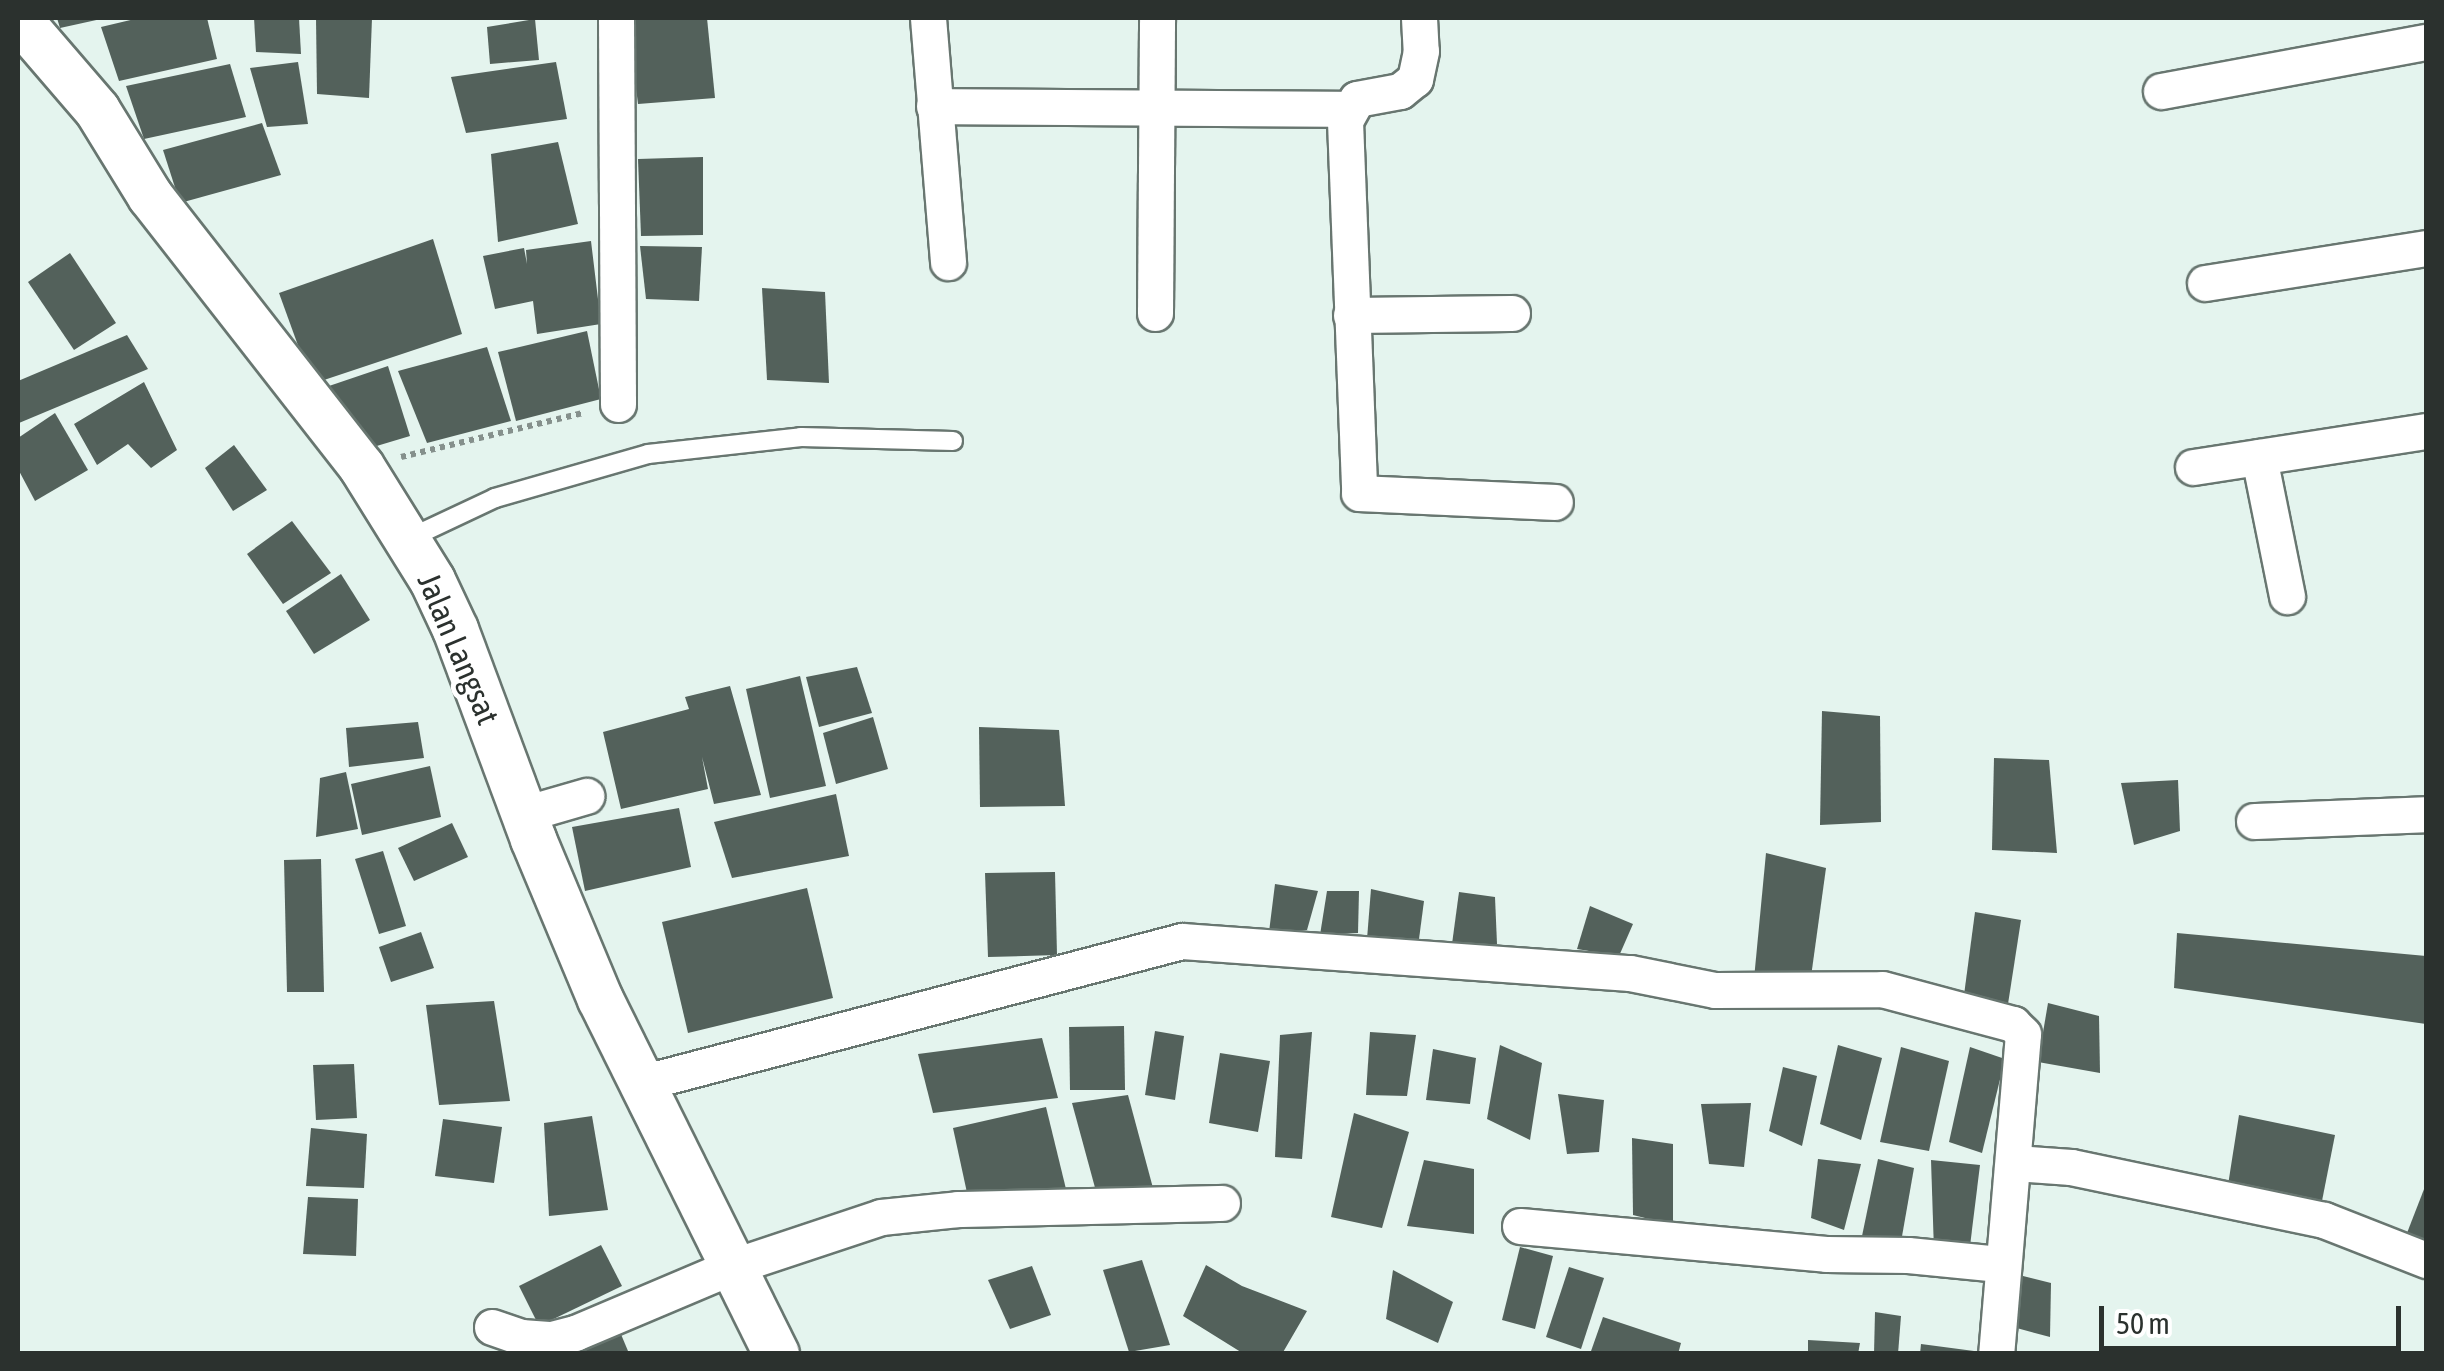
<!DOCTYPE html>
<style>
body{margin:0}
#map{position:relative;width:2444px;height:1371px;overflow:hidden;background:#e4f4ee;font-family:"Asap Condensed",sans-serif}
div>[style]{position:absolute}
.building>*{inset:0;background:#53615b}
.path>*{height:6px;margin-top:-3px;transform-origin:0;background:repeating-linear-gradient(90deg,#85908c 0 5px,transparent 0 10px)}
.roads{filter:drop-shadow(2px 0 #687670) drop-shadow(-2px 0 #687670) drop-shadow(0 2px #687670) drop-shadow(0 -2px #687670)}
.service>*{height:18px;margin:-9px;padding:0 9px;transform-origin:9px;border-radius:9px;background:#fff}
.minor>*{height:35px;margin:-17.5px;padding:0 17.5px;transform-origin:17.5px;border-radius:17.5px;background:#fff}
.tertiary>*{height:45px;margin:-22.5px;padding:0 22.5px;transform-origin:22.5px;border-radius:22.5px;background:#fff}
span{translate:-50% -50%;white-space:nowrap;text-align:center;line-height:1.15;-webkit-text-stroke:10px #fff;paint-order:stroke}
.street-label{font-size:32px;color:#2b312e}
.frame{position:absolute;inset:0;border:20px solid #2b312e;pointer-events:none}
.scale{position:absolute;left:2099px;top:1306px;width:302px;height:45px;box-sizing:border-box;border:5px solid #2b312e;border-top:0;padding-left:12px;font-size:30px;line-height:35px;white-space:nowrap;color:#2b312e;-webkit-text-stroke:8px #fff;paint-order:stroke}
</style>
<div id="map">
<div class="building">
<i style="clip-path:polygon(57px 18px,101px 18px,101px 19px,60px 28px)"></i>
<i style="clip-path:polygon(139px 18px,207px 18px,217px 59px,119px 81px,101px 27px)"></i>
<i style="clip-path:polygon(254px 18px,299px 18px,301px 54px,256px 52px)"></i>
<i style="clip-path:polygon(316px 18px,372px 18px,369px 98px,317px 94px)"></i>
<i style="clip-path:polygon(627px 18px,707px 18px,715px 98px,638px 104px)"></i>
<i style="clip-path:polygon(535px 19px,539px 60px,490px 64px,487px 27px)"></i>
<i style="clip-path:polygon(298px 62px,308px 124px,267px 127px,250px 68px)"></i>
<i style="clip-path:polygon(556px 62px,567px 119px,466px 133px,451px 77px)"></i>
<i style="clip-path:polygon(230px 64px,246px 117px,144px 139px,126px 86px)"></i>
<i style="clip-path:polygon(262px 123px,281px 175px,180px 203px,163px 150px)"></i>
<i style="clip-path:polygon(558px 142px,578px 224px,498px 242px,491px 154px)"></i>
<i style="clip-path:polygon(703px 157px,703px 235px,641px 236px,638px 159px)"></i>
<i style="clip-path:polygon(433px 239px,462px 334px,312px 384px,279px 293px)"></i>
<i style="clip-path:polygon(591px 241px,601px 324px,537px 334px,533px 301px,495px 309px,483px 256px,524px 248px,527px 264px,526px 250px)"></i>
<i style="clip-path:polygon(640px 246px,702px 247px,699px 301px,646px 299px)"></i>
<i style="clip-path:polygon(70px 253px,116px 323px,74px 350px,28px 282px)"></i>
<i style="clip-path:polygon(762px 288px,825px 292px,829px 383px,767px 380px)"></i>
<i style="clip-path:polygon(587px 331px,601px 399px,516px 421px,498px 352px)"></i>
<i style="clip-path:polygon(127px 335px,148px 369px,19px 423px,18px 381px)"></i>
<i style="clip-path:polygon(487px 347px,511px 421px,427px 443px,398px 371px)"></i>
<i style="clip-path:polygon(388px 366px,410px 436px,360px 451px,329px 386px)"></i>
<i style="clip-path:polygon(144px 382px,177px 450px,151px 468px,128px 444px,97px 465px,74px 424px)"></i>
<i style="clip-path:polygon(55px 413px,88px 470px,35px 501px,18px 469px,18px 438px)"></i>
<i style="clip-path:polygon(234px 445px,267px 490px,233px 511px,205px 468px)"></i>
<i style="clip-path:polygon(292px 521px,331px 573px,283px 604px,247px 554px)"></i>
<i style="clip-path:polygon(341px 574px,370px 620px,314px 654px,286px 611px)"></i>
<i style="clip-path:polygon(857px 667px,872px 713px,819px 727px,806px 677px)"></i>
<i style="clip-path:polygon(800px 676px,826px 786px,770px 798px,746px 689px)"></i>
<i style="clip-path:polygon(730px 686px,761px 795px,714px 804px,702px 757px,708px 789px,621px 809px,603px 732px,689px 709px,685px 697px)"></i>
<i style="clip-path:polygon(1822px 711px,1880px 716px,1881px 822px,1820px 825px)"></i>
<i style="clip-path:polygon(873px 717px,888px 769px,836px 784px,823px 733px)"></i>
<i style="clip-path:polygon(418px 722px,424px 758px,349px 767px,346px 728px)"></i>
<i style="clip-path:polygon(979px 727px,1059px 730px,1065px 806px,980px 807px)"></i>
<i style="clip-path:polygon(1994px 758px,2049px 760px,2057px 853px,1992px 850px)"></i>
<i style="clip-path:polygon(430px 766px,441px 817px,362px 835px,351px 784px)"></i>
<i style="clip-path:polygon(346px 772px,358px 829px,316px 837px,320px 778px)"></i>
<i style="clip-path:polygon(2178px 780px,2180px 831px,2134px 845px,2121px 783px)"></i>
<i style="clip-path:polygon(836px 794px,849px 856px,732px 878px,714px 822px)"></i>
<i style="clip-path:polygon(679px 808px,691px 867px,585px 891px,572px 827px)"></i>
<i style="clip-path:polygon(452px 823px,468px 857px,414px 881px,398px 848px)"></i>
<i style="clip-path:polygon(383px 851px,406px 926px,379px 934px,355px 859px)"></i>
<i style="clip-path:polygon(1766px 853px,1826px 868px,1810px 984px,1754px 979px)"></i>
<i style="clip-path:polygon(321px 859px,324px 992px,287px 992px,284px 860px)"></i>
<i style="clip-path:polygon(1055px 872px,1057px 955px,988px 957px,985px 873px)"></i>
<i style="clip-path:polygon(1275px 884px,1318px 891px,1307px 930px,1269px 932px)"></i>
<i style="clip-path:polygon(807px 888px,833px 998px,688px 1033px,662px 922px)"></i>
<i style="clip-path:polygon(1371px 889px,1424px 901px,1419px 939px,1367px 939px)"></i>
<i style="clip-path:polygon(1327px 891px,1359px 891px,1358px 933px,1320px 935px)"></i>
<i style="clip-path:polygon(1459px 892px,1495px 897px,1497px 944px,1452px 944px)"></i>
<i style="clip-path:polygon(1590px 906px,1633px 924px,1619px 956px,1577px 949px)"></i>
<i style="clip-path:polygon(1975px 912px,2021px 920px,2008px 1004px,1964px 995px)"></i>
<i style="clip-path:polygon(421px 932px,434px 968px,391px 982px,379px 947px)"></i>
<i style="clip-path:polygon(2177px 933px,2426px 956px,2426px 1024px,2174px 988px)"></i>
<i style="clip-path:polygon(494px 1001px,510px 1101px,439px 1105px,426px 1005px)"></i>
<i style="clip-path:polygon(2048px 1003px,2099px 1016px,2100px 1073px,2038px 1062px)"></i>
<i style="clip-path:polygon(1124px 1026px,1125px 1090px,1070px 1090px,1069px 1027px)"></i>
<i style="clip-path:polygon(1155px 1031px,1184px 1036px,1175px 1100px,1145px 1095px)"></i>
<i style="clip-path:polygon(1312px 1032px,1302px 1159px,1275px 1157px,1280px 1035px)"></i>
<i style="clip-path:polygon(1370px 1032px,1416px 1035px,1407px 1096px,1366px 1095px)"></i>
<i style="clip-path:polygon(1042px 1038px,1058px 1098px,933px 1113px,918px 1054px)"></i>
<i style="clip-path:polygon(1500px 1045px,1542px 1063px,1530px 1140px,1487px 1119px)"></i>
<i style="clip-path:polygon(1838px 1045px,1882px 1058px,1861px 1140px,1820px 1124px)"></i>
<i style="clip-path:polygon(1901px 1047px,1949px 1061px,1929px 1151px,1880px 1142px)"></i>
<i style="clip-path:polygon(1970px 1047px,2005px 1059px,1982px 1153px,1949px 1142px)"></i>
<i style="clip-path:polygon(1433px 1049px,1476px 1058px,1470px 1104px,1426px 1100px)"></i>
<i style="clip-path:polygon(1220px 1053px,1270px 1061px,1258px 1132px,1209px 1123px)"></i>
<i style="clip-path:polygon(354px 1064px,357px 1118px,316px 1120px,313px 1065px)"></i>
<i style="clip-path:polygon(1783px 1067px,1817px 1076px,1802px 1146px,1769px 1131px)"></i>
<i style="clip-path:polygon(1558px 1094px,1604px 1100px,1599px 1152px,1567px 1154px)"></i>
<i style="clip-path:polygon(1128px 1095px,1153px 1188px,1097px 1195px,1072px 1103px)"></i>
<i style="clip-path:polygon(1751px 1103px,1744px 1167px,1709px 1164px,1701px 1104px)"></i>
<i style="clip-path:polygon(1046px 1107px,1066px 1189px,969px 1202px,953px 1128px)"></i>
<i style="clip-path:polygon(1354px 1113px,1409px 1132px,1382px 1228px,1331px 1217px)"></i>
<i style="clip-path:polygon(2239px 1115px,2335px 1135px,2321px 1206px,2228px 1185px)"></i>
<i style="clip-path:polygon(592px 1116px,608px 1210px,549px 1216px,544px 1123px)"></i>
<i style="clip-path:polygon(443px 1119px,502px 1127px,494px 1183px,435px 1176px)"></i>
<i style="clip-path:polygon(311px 1128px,367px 1134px,364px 1188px,306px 1186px)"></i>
<i style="clip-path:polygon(1632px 1138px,1673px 1144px,1673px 1225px,1633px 1215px)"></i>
<i style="clip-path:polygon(1818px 1159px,1861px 1164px,1844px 1230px,1811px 1218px)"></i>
<i style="clip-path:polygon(1878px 1159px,1914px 1168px,1901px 1242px,1862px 1236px)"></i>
<i style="clip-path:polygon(1424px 1160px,1474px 1169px,1474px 1234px,1407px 1226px)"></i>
<i style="clip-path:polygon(1931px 1160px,1980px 1165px,1969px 1254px,1934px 1251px)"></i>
<i style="clip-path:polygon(2426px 1184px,2426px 1242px,2407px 1233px)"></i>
<i style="clip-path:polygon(308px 1197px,358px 1199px,356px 1256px,303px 1254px)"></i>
<i style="clip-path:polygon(601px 1245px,622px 1286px,539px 1326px,519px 1286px)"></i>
<i style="clip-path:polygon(1520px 1247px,1553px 1256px,1535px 1329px,1502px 1320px)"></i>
<i style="clip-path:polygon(1142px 1260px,1170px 1345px,1129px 1352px,1103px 1270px)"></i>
<i style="clip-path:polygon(1206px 1265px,1242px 1286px,1307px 1311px,1282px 1354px,1244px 1354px,1183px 1316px)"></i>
<i style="clip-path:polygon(1032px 1266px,1051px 1315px,1010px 1329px,988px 1280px)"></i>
<i style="clip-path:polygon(1569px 1267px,1604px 1278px,1581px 1349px,1546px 1337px)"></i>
<i style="clip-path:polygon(1393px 1270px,1453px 1302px,1438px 1343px,1386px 1319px)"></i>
<i style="clip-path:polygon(2019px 1275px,2051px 1283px,2050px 1337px,2013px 1327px)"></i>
<i style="clip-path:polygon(1875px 1312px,1901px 1316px,1898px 1354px,1874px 1354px)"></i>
<i style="clip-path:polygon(1603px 1317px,1681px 1343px,1678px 1354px,1590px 1354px)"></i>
<i style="clip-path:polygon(615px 1320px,628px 1351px,549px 1354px)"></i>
<i style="clip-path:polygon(1808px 1340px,1860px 1343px,1858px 1354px,1808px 1354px)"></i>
<i style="clip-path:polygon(1921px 1344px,1974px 1351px,1974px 1354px,1920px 1354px)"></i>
</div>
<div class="path">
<i style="left:401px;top:457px;width:187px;rotate:-13.6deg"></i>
</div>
<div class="roads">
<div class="service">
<i style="left:408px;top:539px;width:96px;rotate:-25.2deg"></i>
<i style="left:495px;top:498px;width:159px;rotate:-16deg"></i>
<i style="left:648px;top:454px;width:154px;rotate:-6.3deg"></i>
<i style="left:801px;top:437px;width:152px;rotate:1.5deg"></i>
</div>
<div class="minor">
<i style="left:616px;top:18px;width:386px;rotate:89.7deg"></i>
<i style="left:928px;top:18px;width:245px;rotate:85.3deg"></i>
<i style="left:1419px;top:18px;width:33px;rotate:87deg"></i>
<i style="left:1421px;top:51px;width:29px;rotate:102deg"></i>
<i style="left:1415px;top:79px;width:19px;rotate:141deg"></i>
<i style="left:1400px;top:91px;width:44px;rotate:169.5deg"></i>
<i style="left:1357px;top:99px;width:25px;rotate:119deg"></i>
<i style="left:1345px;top:121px;width:372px;rotate:87.8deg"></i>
<i style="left:1359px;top:493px;width:196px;rotate:2.6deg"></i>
<i style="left:2161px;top:91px;width:269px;rotate:-10.5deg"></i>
<i style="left:934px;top:106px;width:416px;rotate:0.4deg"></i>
<i style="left:2205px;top:283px;width:224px;rotate:-9deg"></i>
<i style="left:1155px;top:313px;width:295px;rotate:-89.6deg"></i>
<i style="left:1351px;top:315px;width:161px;rotate:-0.7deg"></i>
<i style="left:2259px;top:457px;width:142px;rotate:78.6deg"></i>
<i style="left:2193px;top:467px;width:236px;rotate:-8.8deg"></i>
<i style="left:524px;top:814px;width:65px;rotate:-16.2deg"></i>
<i style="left:2254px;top:821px;width:172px;rotate:-2.3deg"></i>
<i style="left:641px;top:1083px;width:559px;rotate:-14.71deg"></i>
<i style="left:1182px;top:941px;width:449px;rotate:4.1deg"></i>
<i style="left:1630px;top:973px;width:87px;rotate:11.3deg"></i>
<i style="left:1715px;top:990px;width:167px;rotate:-0.3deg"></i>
<i style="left:1882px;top:989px;width:136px;rotate:15deg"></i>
<i style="left:2013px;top:1024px;width:14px;rotate:45deg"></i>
<i style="left:2023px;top:1034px;width:321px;rotate:94.8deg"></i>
<i style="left:2015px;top:1163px;width:56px;rotate:4.1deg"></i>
<i style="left:2071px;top:1167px;width:258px;rotate:11.8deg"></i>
<i style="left:2324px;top:1220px;width:110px;rotate:21.4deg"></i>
<i style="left:1520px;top:1226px;width:307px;rotate:5.2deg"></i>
<i style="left:1826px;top:1254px;width:82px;rotate:0.7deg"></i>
<i style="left:1908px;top:1255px;width:92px;rotate:5.6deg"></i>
<i style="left:492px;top:1327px;width:31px;rotate:19deg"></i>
<i style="left:521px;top:1337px;width:31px;rotate:4deg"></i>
<i style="left:552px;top:1339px;width:24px;rotate:-15deg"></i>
<i style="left:575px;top:1333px;width:169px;rotate:-22.9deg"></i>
<i style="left:731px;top:1267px;width:158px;rotate:-18.4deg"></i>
<i style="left:881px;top:1217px;width:77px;rotate:-5.9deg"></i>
<i style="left:958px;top:1209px;width:264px;rotate:-1.3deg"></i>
</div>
<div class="tertiary">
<i style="left:18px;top:18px;width:121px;rotate:49.3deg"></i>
<i style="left:97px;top:110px;width:101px;rotate:58.4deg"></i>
<i style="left:150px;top:196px;width:343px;rotate:52deg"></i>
<i style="left:361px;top:466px;width:134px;rotate:58.1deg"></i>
<i style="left:432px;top:580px;width:54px;rotate:64.9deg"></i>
<i style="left:455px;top:629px;width:224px;rotate:69.6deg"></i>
<i style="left:533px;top:839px;width:173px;rotate:67.3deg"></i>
<i style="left:600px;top:999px;width:396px;rotate:63.6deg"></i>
</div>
</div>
<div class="street-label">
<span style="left:458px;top:649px;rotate:67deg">Jalan Langsat</span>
</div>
<div class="frame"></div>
<div class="scale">50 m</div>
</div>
